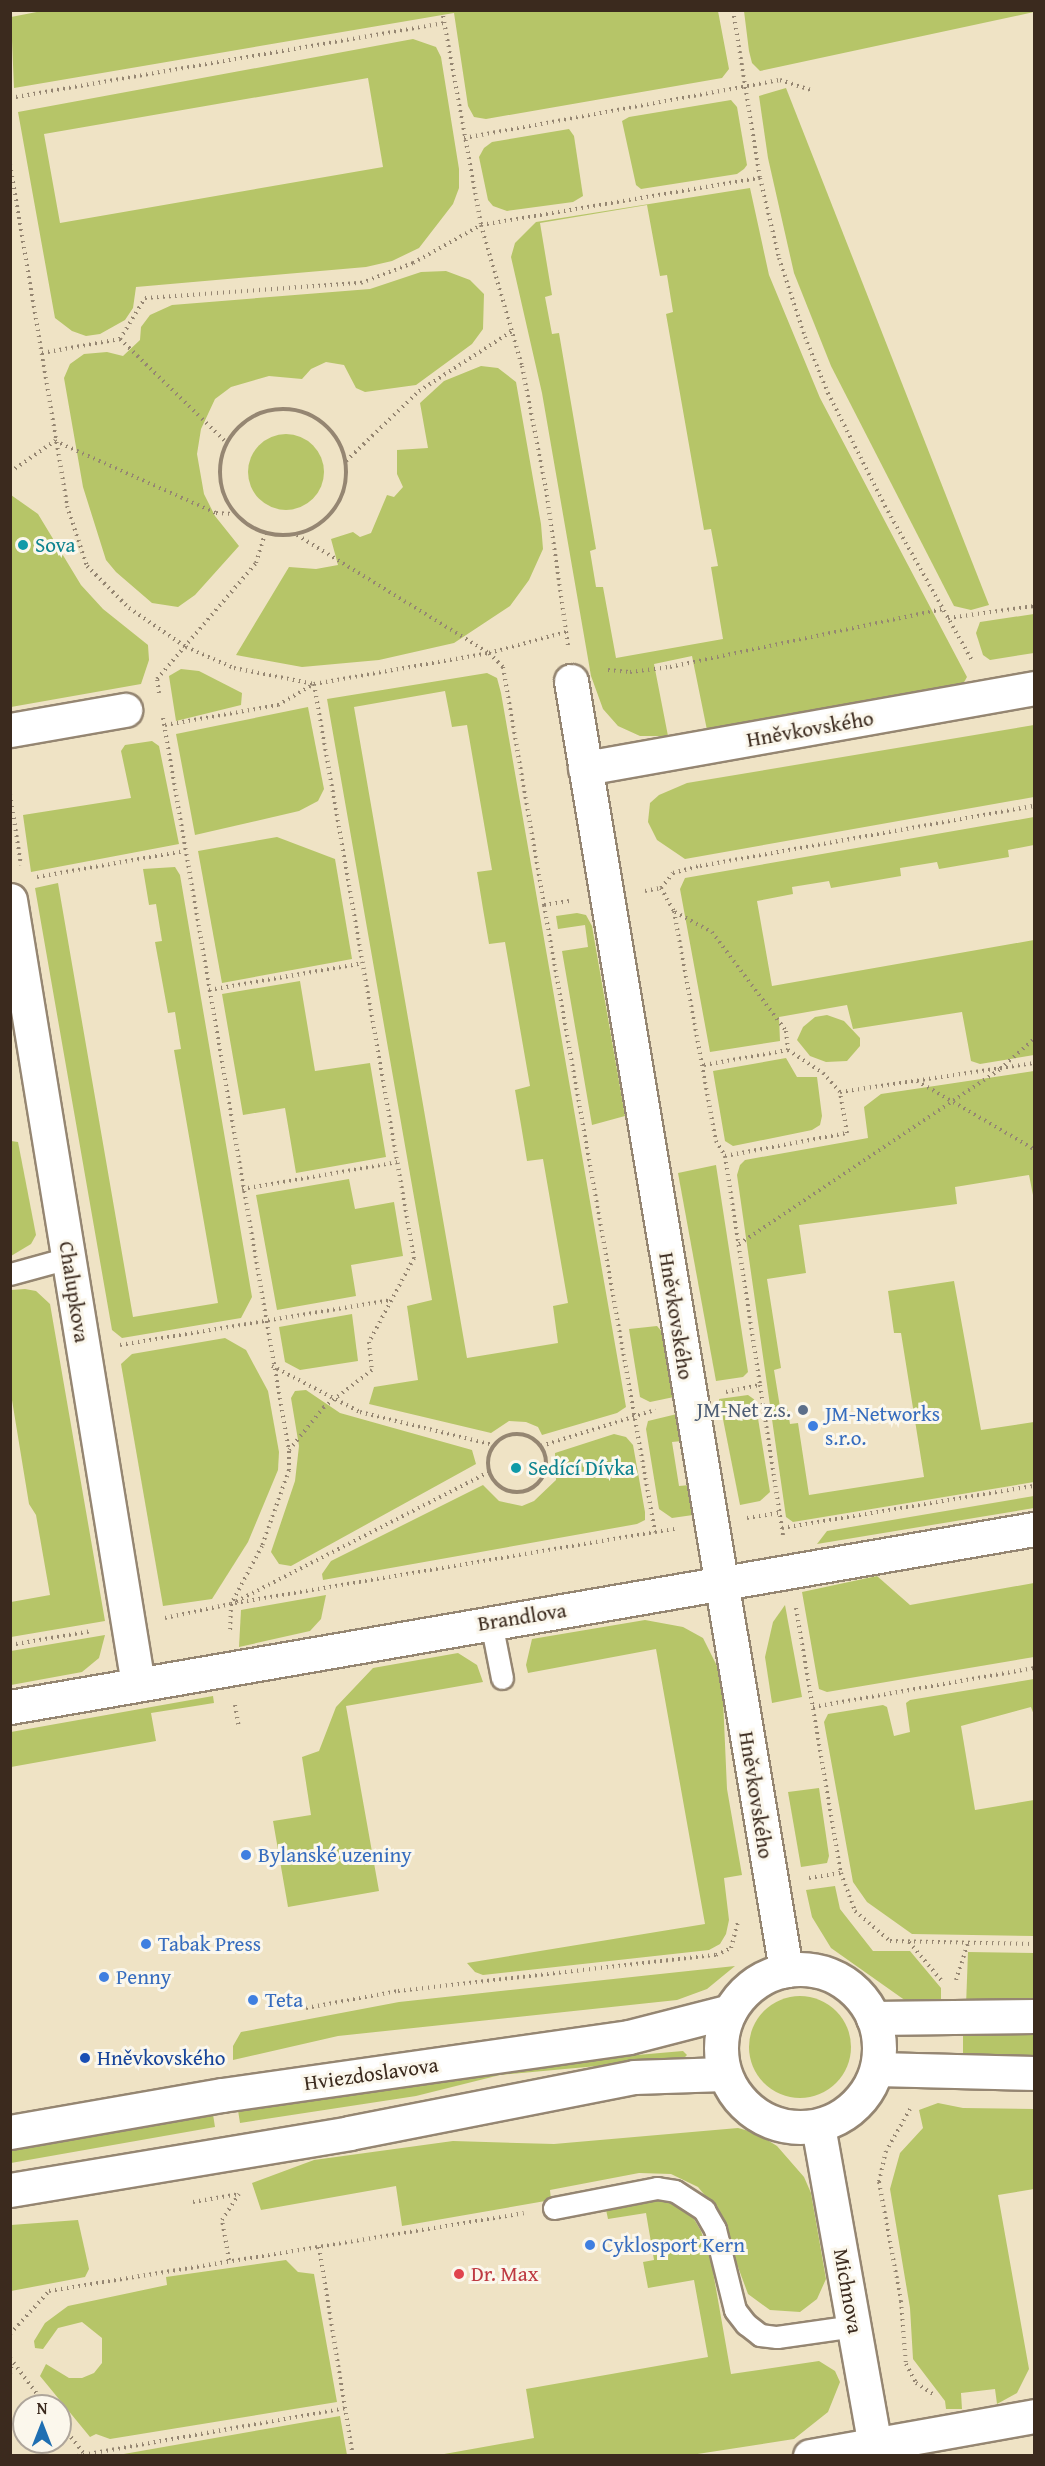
<!DOCTYPE html>
<meta charset="utf-8">
<style>
body{margin:0}
#map{position:relative;width:1045px;height:2466px;overflow:hidden;background:#efe3c5;font-family:"Gentium Book Plus",serif}
div>[style]{position:absolute}
.green>*{inset:0;background:#b6c568}
.round{border-radius:50%}
.path>*{height:4px;margin-top:-2px;transform-origin:0;background:repeating-linear-gradient(90deg,#958672 0 1.5px,transparent 0 6px)}
.path>.ring{margin:-2px;padding:0;box-sizing:content-box;background:none;border:4px solid #958672;border-radius:50%}
.roads{filter:drop-shadow(2px 0 #958672) drop-shadow(-2px 0 #958672) drop-shadow(0 2px #958672) drop-shadow(0 -2px #958672)}
.service>*{height:21px;margin:-10.5px;padding:0 10.5px;transform-origin:10.5px;border-radius:10.5px;background:#fff}
.minor>*{height:33px;margin:-16.5px;padding:0 16.5px;transform-origin:16.5px;border-radius:16.5px;background:#fff}
.tertiary>*{height:33px;margin:-16.5px;padding:0 16.5px;transform-origin:16.5px;border-radius:16.5px;background:#fff}
.tertiary>.ring{margin:-16.5px;padding:0;box-sizing:content-box;background:none;border:33px solid #fff;border-radius:50%}
.dots>*{width:16px;height:16px;translate:-50% -50%;box-sizing:border-box;border:3px solid #fbf7ec;border-radius:50%}
span{translate:-50% -50%;white-space:nowrap;text-align:center;line-height:1.15;-webkit-text-stroke:6px #fbf7ec;paint-order:stroke}
.culture-label{font-size:21px;color:#0d838f}
.left{translate:0 -50%;text-align:left}
.street-label{font-size:21px;color:#3b2a1e}
.service-label{font-size:21px;color:#4e5e75}
.right{translate:-100% -50%;text-align:right}
.shop-label{font-size:21px;color:#366cbe}
.transit-label{font-size:21px;color:#164399}
.health-label{font-size:21px;color:#be3a42}
.frame{position:absolute;inset:0;border:12px solid #3b2a1e;pointer-events:none}
.north{position:absolute;left:12px;top:2394px;width:60px;height:60px;box-sizing:border-box;background:#fbf7ec;border:2px solid #aea59a;border-radius:50%;rotate:0deg;font-size:16px;font-weight:700;line-height:24px;text-align:center;color:#3b2a1e}
.north::after{content:'';display:block;margin:auto;width:21px;height:27px;background:#1f6fb2;clip-path:polygon(50% 0,100% 100%,50% 72%,0 100%)}
</style>
<div id="map">
<div class="green">
<i style="clip-path:polygon(47px 10px,718px 11px,729px 69px,722px 78px,486px 119px,474px 117px,468px 106px,454px 13px,14px 88px,11px 17px)"></i>
<i style="clip-path:polygon(744px 11px,1034px 10px,1034px 12px,760px 71px,752px 63px,749px 51px)"></i>
<i style="clip-path:polygon(evenodd,413px 39px,436px 47px,441px 57px,459px 169px,459px 188px,453px 204px,419px 248px,392px 261px,366px 267px,136px 287px,133px 308px,125px 320px,100px 334px,86px 336px,72px 331px,55px 318px,18px 112px,413px 39px,368px 78px,383px 167px,60px 223px,44px 134px,368px 78px)"></i>
<i style="clip-path:polygon(786px 88px,989px 605px,971px 610px,954px 606px,831px 366px,794px 273px,768px 158px,759px 96px)"></i>
<i style="clip-path:polygon(731px 100px,737px 107px,747px 165px,744px 169px,737px 174px,641px 189px,636px 185px,622px 121px,629px 117px)"></i>
<i style="clip-path:polygon(569px 129px,574px 136px,583px 196px,573px 202px,507px 211px,493px 206px,488px 200px,479px 157px,484px 148px,492px 142px)"></i>
<i style="clip-path:polygon(evenodd,750px 188px,769px 275px,820px 398px,967px 677px,963px 684px,707px 730px,692px 656px,654px 664px,668px 736px,640px 736px,618px 726px,603px 709px,591px 676px,542px 393px,511px 257px,515px 243px,536px 222px,750px 188px,647px 205px,660px 276px,667px 275px,673px 312px,666px 314px,704px 530px,711px 529px,718px 566px,711px 567px,723px 639px,616px 658px,603px 587px,596px 587px,590px 551px,596px 549px,559px 333px,552px 334px,545px 297px,552px 295px,540px 223px,647px 205px)"></i>
<i style="clip-path:polygon(446px 271px,470px 280px,484px 294px,483px 329px,472px 344px,416px 385px,365px 392px,356px 388px,344px 365px,326px 362px,311px 369px,302px 379px,269px 376px,231px 387px,215px 399px,201px 429px,197px 454px,204px 494px,215px 516px,239px 546px,195px 595px,178px 607px,152px 603px,116px 572px,106px 560px,83px 487px,64px 378px,70px 364px,84px 354px,107px 352px,123px 356px,140px 340px,141px 327px,150px 315px,172px 305px,370px 289px,421px 272px)"></i>
<i style="clip-path:polygon(481px 366px,498px 368px,516px 382px,541px 524px,543px 549px,529px 580px,510px 606px,454px 643px,379px 660px,302px 667px,236px 655px,289px 567px,316px 569px,338px 565px,331px 539px,353px 532px,360px 537px,371px 533px,387px 495px,394px 497px,403px 487px,397px 474px,397px 450px,428px 448px,420px 403px,444px 381px)"></i>
<i class="round" style="left:248px;top:434px;width:76px;height:76px"></i>
<i style="clip-path:polygon(11px 495px,38px 514px,81px 585px,103px 609px,148px 645px,149px 660px,141px 684px,11px 707px)"></i>
<i style="clip-path:polygon(1034px 614px,1034px 653px,990px 660px,983px 655px,976px 633px,980px 622px)"></i>
<i style="clip-path:polygon(181px 669px,199px 671px,242px 693px,241px 705px,176px 721px,169px 676px)"></i>
<i style="clip-path:polygon(evenodd,487px 673px,497px 678px,501px 693px,626px 1407px,617px 1413px,542px 1435px,538px 1427px,526px 1422px,509px 1421px,491px 1433px,369px 1404px,374px 1387px,418px 1380px,407px 1306px,432px 1300px,327px 699px,487px 673px,445px 691px,452px 727px,467px 725px,492px 870px,477px 872px,483px 909px,489px 944px,505px 942px,530px 1086px,515px 1090px,521px 1125px,527px 1161px,543px 1159px,568px 1303px,553px 1306px,558px 1343px,467px 1358px,354px 707px,445px 691px)"></i>
<i style="clip-path:polygon(308px 707px,324px 789px,318px 801px,299px 811px,195px 835px,176px 734px)"></i>
<i style="clip-path:polygon(1034px 725px,1034px 797px,685px 859px,657px 840px,648px 822px,650px 803px,659px 795px,687px 783px)"></i>
<i style="clip-path:polygon(152px 741px,159px 746px,179px 844px,31px 872px,23px 815px,131px 798px,121px 751px,125px 745px)"></i>
<i style="clip-path:polygon(1034px 817px,1034px 845px,1008px 850px,1009px 857px,939px 869px,937px 862px,900px 868px,901px 876px,831px 888px,829px 881px,792px 887px,793px 894px,757px 901px,772px 986px,1034px 940px,1034px 1055px,980px 1064px,971px 1061px,962px 1012px,853px 1029px,847px 1005px,779px 1017px,780px 1041px,710px 1052px,680px 889px,685px 878px)"></i>
<i style="clip-path:polygon(277px 837px,335px 859px,352px 959px,222px 983px,198px 851px)"></i>
<i style="clip-path:polygon(175px 867px,180px 875px,252px 1297px,241px 1318px,122px 1338px,112px 1330px,35px 888px,58px 883px,133px 1317px,218px 1303px,174px 1050px,181px 1049px,175px 1012px,168px 1013px,155px 942px,162px 941px,156px 904px,149px 905px,143px 869px)"></i>
<i style="clip-path:polygon(577px 913px,586px 915px,592px 926px,625px 1116px,592px 1125px,562px 951px,588px 947px,585px 925px,558px 929px,556px 916px)"></i>
<i style="clip-path:polygon(300px 981px,315px 1071px,370px 1063px,386px 1157px,296px 1173px,285px 1108px,243px 1115px,222px 994px)"></i>
<i style="clip-path:polygon(827px 1015px,844px 1021px,860px 1038px,860px 1046px,847px 1061px,826px 1062px,810px 1056px,797px 1040px,803px 1027px,815px 1017px)"></i>
<i style="clip-path:polygon(786px 1058px,797px 1077px,817px 1077px,822px 1116px,820px 1125px,812px 1130px,733px 1146px,725px 1141px,713px 1071px)"></i>
<i style="clip-path:polygon(1034px 1071px,1034px 1200px,1029px 1175px,955px 1187px,957px 1204px,799px 1225px,806px 1273px,767px 1279px,781px 1368px,774px 1370px,780px 1407px,787px 1406px,790px 1424px,798px 1423px,809px 1495px,924px 1477px,901px 1333px,894px 1333px,888px 1291px,954px 1281px,981px 1430px,1034px 1422px,1034px 1482px,793px 1522px,786px 1517px,737px 1175px,740px 1165px,745px 1160px,868px 1138px,864px 1107px,881px 1094px)"></i>
<i style="clip-path:polygon(11px 1141px,18px 1142px,36px 1235px,31px 1244px,11px 1256px)"></i>
<i style="clip-path:polygon(716px 1165px,748px 1372px,743px 1377px,716px 1381px,678px 1173px)"></i>
<i style="clip-path:polygon(349px 1179px,355px 1209px,394px 1202px,403px 1256px,351px 1265px,356px 1296px,277px 1310px,256px 1195px)"></i>
<i style="clip-path:polygon(25px 1289px,36px 1291px,50px 1304px,105px 1621px,11px 1637px,11px 1602px,50px 1595px,36px 1515px,29px 1504px,11px 1394px,11px 1290px)"></i>
<i style="clip-path:polygon(352px 1314px,358px 1361px,300px 1370px,285px 1362px,279px 1327px)"></i>
<i style="clip-path:polygon(657px 1326px,663px 1333px,674px 1397px,650px 1402px,640px 1397px,629px 1329px)"></i>
<i style="clip-path:polygon(225px 1338px,246px 1350px,268px 1391px,279px 1452px,278px 1470px,248px 1542px,212px 1599px,163px 1606px,121px 1364px,132px 1354px)"></i>
<i style="clip-path:polygon(306px 1390px,340px 1413px,472px 1450px,476px 1464px,291px 1566px,279px 1564px,271px 1552px,295px 1481px,299px 1446px,291px 1398px,295px 1391px)"></i>
<i style="clip-path:polygon(748px 1395px,755px 1400px,770px 1492px,760px 1501px,740px 1505px,719px 1399px)"></i>
<i style="clip-path:polygon(677px 1414px,682px 1441px,672px 1442px,679px 1486px,690px 1485px,693px 1515px,672px 1518px,659px 1509px,646px 1429px,648px 1421px)"></i>
<i style="clip-path:polygon(614px 1434px,626px 1437px,633px 1445px,645px 1512px,645px 1520px,637px 1524px,323px 1580px,322px 1574px,331px 1561px,483px 1485px,499px 1501px,522px 1506px,534px 1501px,556px 1480px,555px 1453px)"></i>
<i style="clip-path:polygon(1034px 1496px,1034px 1508px,817px 1544px,827px 1531px)"></i>
<i style="clip-path:polygon(877px 1576px,910px 1605px,1034px 1583px,1034px 1657px,827px 1692px,819px 1689px,802px 1592px)"></i>
<i style="clip-path:polygon(326px 1595px,321px 1619px,310px 1631px,239px 1647px,241px 1610px)"></i>
<i style="clip-path:polygon(785px 1605px,802px 1697px,772px 1703px,765px 1657px,773px 1622px)"></i>
<i style="clip-path:polygon(645px 1620px,683px 1627px,703px 1638px,722px 1676px,727px 1789px,742px 1875px,724px 1878px,729px 1920px,726px 1934px,720px 1944px,709px 1950px,483px 1975px,475px 1972px,467px 1963px,705px 1924px,656px 1649px,528px 1673px,526px 1665px,532px 1639px)"></i>
<i style="clip-path:polygon(105px 1635px,99px 1658px,82px 1672px,11px 1685px,11px 1651px)"></i>
<i style="clip-path:polygon(458px 1653px,477px 1665px,483px 1682px,346px 1706px,379px 1891px,288px 1907px,273px 1821px,311px 1815px,302px 1757px,319px 1751px,336px 1707px,373px 1668px)"></i>
<i style="clip-path:polygon(1034px 1679px,1034px 1715px,1031px 1707px,961px 1726px,975px 1810px,1034px 1800px,1034px 1936px,912px 1934px,867px 1902px,853px 1882px,824px 1722px,828px 1714px,883px 1705px,887px 1707px,894px 1736px,910px 1732px,906px 1703px,910px 1700px)"></i>
<i style="clip-path:polygon(213px 1696px,214px 1703px,151px 1713px,156px 1741px,11px 1767px,11px 1732px)"></i>
<i style="clip-path:polygon(819px 1788px,829px 1856px,827px 1863px,801px 1867px,788px 1792px)"></i>
<i style="clip-path:polygon(835px 1886px,840px 1909px,873px 1951px,910px 1951px,941px 1988px,941px 2006px,906px 2001px,831px 1948px,812px 1917px,806px 1890px)"></i>
<i style="clip-path:polygon(968px 1952px,1034px 1953px,1034px 2002px,966px 2006px)"></i>
<i style="clip-path:polygon(735px 1966px,707px 1989px,677px 2000px,338px 2036px,233px 2060px,233px 2046px,241px 2032px,399px 2002px)"></i>
<i class="round" style="left:749px;top:1996px;width:102px;height:102px"></i>
<i style="clip-path:polygon(963px 2031px,1034px 2031px,1034px 2061px,963px 2060px)"></i>
<i style="clip-path:polygon(683px 2051px,687px 2055px,684px 2058px,500px 2075px,416px 2096px,240px 2123px,237px 2104px,522px 2065px)"></i>
<i style="clip-path:polygon(938px 2103px,963px 2108px,1034px 2109px,1034px 2189px,998px 2195px,1029px 2369px,1017px 2393px,997px 2404px,995px 2389px,961px 2393px,962px 2409px,946px 2409px,945px 2401px,913px 2359px,910px 2308px,890px 2189px,900px 2153px,923px 2128px,919px 2110px)"></i>
<i style="clip-path:polygon(212px 2108px,215px 2127px,11px 2163px,11px 2144px)"></i>
<i style="clip-path:polygon(738px 2128px,756px 2133px,777px 2146px,804px 2177px,811px 2193px,826px 2279px,817px 2299px,800px 2312px,770px 2310px,748px 2294px,717px 2210px,698px 2187px,671px 2174px,639px 2173px,550px 2190px,551px 2200px,402px 2226px,396px 2186px,261px 2210px,252px 2183px,314px 2160px,453px 2141px,554px 2144px)"></i>
<i style="clip-path:polygon(656px 2198px,675px 2202px,691px 2214px,701px 2231px,712px 2266px,731px 2374px,819px 2361px,835px 2371px,840px 2382px,828px 2412px,794px 2439px,691px 2455px,433px 2456px,534px 2438px,526px 2389px,708px 2357px,694px 2280px,648px 2288px,643px 2262px,654px 2260px,646px 2213px,608px 2219px,605px 2205px)"></i>
<i style="clip-path:polygon(78px 2220px,89px 2269px,85px 2277px,11px 2291px,11px 2225px)"></i>
<i style="clip-path:polygon(286px 2260px,298px 2272px,314px 2274px,337px 2402px,110px 2439px,96px 2434px,90px 2437px,40px 2376px,46px 2364px,69px 2378px,82px 2378px,94px 2373px,102px 2363px,102px 2338px,82px 2322px,58px 2328px,43px 2349px,35px 2348px,34px 2341px,45px 2323px,68px 2306px,167px 2285px,166px 2277px)"></i>
<i style="clip-path:polygon(340px 2416px,347px 2455px,118px 2455px)"></i>
</div>
<div class="path">
<i style="left:442px;top:10px;width:219px;rotate:79.7deg"></i>
<i style="left:481px;top:225px;width:147px;rotate:73.8deg"></i>
<i style="left:522px;top:366px;width:125px;rotate:79deg"></i>
<i style="left:546px;top:489px;width:158px;rotate:82deg"></i>
<i style="left:733px;top:10px;width:170px;rotate:80.9deg"></i>
<i style="left:760px;top:178px;width:82px;rotate:76.6deg"></i>
<i style="left:779px;top:258px;width:83px;rotate:71.8deg"></i>
<i style="left:805px;top:337px;width:61px;rotate:67.7deg"></i>
<i style="left:828px;top:393px;width:127px;rotate:63.2deg"></i>
<i style="left:885px;top:506px;width:179px;rotate:60.6deg"></i>
<i style="left:10px;top:98px;width:440px;rotate:-9.8deg"></i>
<i style="left:464px;top:138px;width:321px;rotate:-10.4deg"></i>
<i style="left:780px;top:80px;width:32px;rotate:18deg"></i>
<i style="left:10px;top:164px;width:347px;rotate:80.5deg"></i>
<i style="left:67px;top:506px;width:63px;rotate:71.6deg"></i>
<i style="left:87px;top:566px;width:59px;rotate:45deg"></i>
<i style="left:129px;top:608px;width:69px;rotate:34.4deg"></i>
<i style="left:186px;top:647px;width:52px;rotate:23.6deg"></i>
<i style="left:234px;top:668px;width:82px;rotate:11.3deg"></i>
<i style="left:314px;top:684px;width:178px;rotate:-10deg"></i>
<i style="left:489px;top:653px;width:80px;rotate:-15.3deg"></i>
<i style="left:120px;top:339px;width:149px;rotate:44.2deg"></i>
<i style="left:42px;top:353px;width:79px;rotate:-10.2deg"></i>
<i style="left:120px;top:339px;width:48px;rotate:-58.6deg"></i>
<i style="left:145px;top:298px;width:217px;rotate:-4deg"></i>
<i style="left:361px;top:283px;width:56px;rotate:-21deg"></i>
<i style="left:413px;top:263px;width:78px;rotate:-29.2deg"></i>
<i style="left:481px;top:225px;width:283px;rotate:-9.6deg"></i>
<i class="ring" style="left:220px;top:409px;width:122px;height:122px"></i>
<i style="left:346px;top:461px;width:101px;rotate:-43.8deg"></i>
<i style="left:419px;top:391px;width:111px;rotate:-32.8deg"></i>
<i style="left:10px;top:472px;width:55px;rotate:-34.6deg"></i>
<i style="left:55px;top:441px;width:176px;rotate:24.1deg"></i>
<i style="left:216px;top:513px;width:18px;rotate:3deg"></i>
<i style="left:297px;top:535px;width:225px;rotate:31.6deg"></i>
<i style="left:489px;top:653px;width:20px;rotate:45deg"></i>
<i style="left:503px;top:667px;width:242px;rotate:80.2deg"></i>
<i style="left:948px;top:618px;width:87px;rotate:-7.9deg"></i>
<i style="left:608px;top:670px;width:22px;rotate:5deg"></i>
<i style="left:630px;top:672px;width:40px;rotate:-7.1deg"></i>
<i style="left:670px;top:667px;width:279px;rotate:-12deg"></i>
<i style="left:159px;top:693px;width:14px;rotate:-98deg"></i>
<i style="left:157px;top:679px;width:153px;rotate:-49.5deg"></i>
<i style="left:256px;top:563px;width:31px;rotate:-73deg"></i>
<i style="left:163px;top:718px;width:744px;rotate:80.25deg"></i>
<i style="left:289px;top:1451px;width:19px;rotate:90deg"></i>
<i style="left:289px;top:1470px;width:81px;rotate:109.6deg"></i>
<i style="left:262px;top:1546px;width:66px;rotate:118.1deg"></i>
<i style="left:231px;top:1604px;width:28px;rotate:92deg"></i>
<i style="left:165px;top:725px;width:115px;rotate:-10deg"></i>
<i style="left:278px;top:705px;width:42px;rotate:-30.3deg"></i>
<i style="left:314px;top:684px;width:583px;rotate:80.12deg"></i>
<i style="left:414px;top:1258px;width:95px;rotate:118.2deg"></i>
<i style="left:369px;top:1342px;width:28px;rotate:84deg"></i>
<i style="left:372px;top:1370px;width:61px;rotate:142.4deg"></i>
<i style="left:324px;top:1407px;width:55px;rotate:129.1deg"></i>
<i style="left:10px;top:794px;width:72px;rotate:81.2deg"></i>
<i style="left:37px;top:877px;width:150px;rotate:-10deg"></i>
<i style="left:661px;top:888px;width:19px;rotate:-51deg"></i>
<i style="left:673px;top:873px;width:28px;rotate:-15deg"></i>
<i style="left:700px;top:866px;width:339px;rotate:-10.2deg"></i>
<i style="left:645px;top:891px;width:16px;rotate:-11deg"></i>
<i style="left:661px;top:888px;width:26px;rotate:61deg"></i>
<i style="left:674px;top:911px;width:234px;rotate:79.7deg"></i>
<i style="left:716px;top:1141px;width:17px;rotate:59deg"></i>
<i style="left:725px;top:1156px;width:232px;rotate:81.3deg"></i>
<i style="left:569px;top:901px;width:25px;rotate:171deg"></i>
<i style="left:544px;top:905px;width:637px;rotate:79.96deg"></i>
<i style="left:655px;top:1532px;width:20px;rotate:-9deg"></i>
<i style="left:675px;top:912px;width:42px;rotate:28.4deg"></i>
<i style="left:712px;top:932px;width:124px;rotate:53.2deg"></i>
<i style="left:786px;top:1031px;width:19px;rotate:84deg"></i>
<i style="left:209px;top:990px;width:156px;rotate:-9.9deg"></i>
<i style="left:704px;top:1065px;width:85px;rotate:-10.1deg"></i>
<i style="left:788px;top:1050px;width:42px;rotate:33.3deg"></i>
<i style="left:823px;top:1073px;width:25px;rotate:48deg"></i>
<i style="left:917px;top:1081px;width:135px;rotate:30.2deg"></i>
<i style="left:725px;top:1156px;width:124px;rotate:-10.7deg"></i>
<i style="left:847px;top:1133px;width:42px;rotate:-99.7deg"></i>
<i style="left:840px;top:1092px;width:196px;rotate:-8.5deg"></i>
<i style="left:242px;top:1189px;width:158px;rotate:-9.8deg"></i>
<i style="left:739px;top:1244px;width:314px;rotate:-33.8deg"></i>
<i style="left:1000px;top:1069px;width:45px;rotate:-41.4deg"></i>
<i style="left:120px;top:1345px;width:275px;rotate:-9.4deg"></i>
<i style="left:272px;top:1366px;width:99px;rotate:27.6deg"></i>
<i style="left:360px;top:1412px;width:137px;rotate:13.9deg"></i>
<i style="left:726px;top:1392px;width:35px;rotate:-12deg"></i>
<i style="left:760px;top:1385px;width:153px;rotate:81.3deg"></i>
<i class="ring" style="left:488px;top:1434px;width:54px;height:54px"></i>
<i style="left:541px;top:1446px;width:120px;rotate:-17.5deg"></i>
<i style="left:747px;top:1518px;width:32px;rotate:-9deg"></i>
<i style="left:782px;top:1528px;width:255px;rotate:-9.5deg"></i>
<i style="left:235px;top:1603px;width:426px;rotate:-9.6deg"></i>
<i style="left:796px;top:1608px;width:269px;rotate:80.4deg"></i>
<i style="left:841px;top:1873px;width:40px;rotate:69.8deg"></i>
<i style="left:855px;top:1911px;width:46px;rotate:40.6deg"></i>
<i style="left:890px;top:1941px;width:144px;rotate:1.2deg"></i>
<i style="left:165px;top:1618px;width:67px;rotate:-12deg"></i>
<i style="left:231px;top:1604px;width:290px;rotate:-27.1deg"></i>
<i style="left:10px;top:1645px;width:83px;rotate:-9.7deg"></i>
<i style="left:235px;top:1705px;width:23px;rotate:80deg"></i>
<i style="left:813px;top:1707px;width:224px;rotate:-10deg"></i>
<i style="left:809px;top:1878px;width:32px;rotate:-9deg"></i>
<i style="left:909px;top:1942px;width:50px;rotate:49.9deg"></i>
<i style="left:956px;top:1980px;width:39px;rotate:-72deg"></i>
<i style="left:306px;top:2008px;width:94px;rotate:-10.5deg"></i>
<i style="left:398px;top:1991px;width:320px;rotate:-6.5deg"></i>
<i style="left:716px;top:1955px;width:17px;rotate:-25deg"></i>
<i style="left:731px;top:1948px;width:28px;rotate:-75deg"></i>
<i style="left:910px;top:2109px;width:48px;rotate:119.7deg"></i>
<i style="left:886px;top:2151px;width:32px;rotate:103deg"></i>
<i style="left:879px;top:2182px;width:121px;rotate:79.5deg"></i>
<i style="left:901px;top:2301px;width:63px;rotate:85.5deg"></i>
<i style="left:906px;top:2364px;width:21px;rotate:62deg"></i>
<i style="left:916px;top:2383px;width:20px;rotate:33deg"></i>
<i style="left:193px;top:2202px;width:47px;rotate:-9.9deg"></i>
<i style="left:319px;top:2247px;width:212px;rotate:80.8deg"></i>
<i style="left:229px;top:2260px;width:41px;rotate:-99.9deg"></i>
<i style="left:222px;top:2220px;width:31px;rotate:-57deg"></i>
<i style="left:10px;top:2334px;width:58px;rotate:-47.8deg"></i>
<i style="left:49px;top:2291px;width:481px;rotate:-9.3deg"></i>
<i style="left:10px;top:2358px;width:60px;rotate:53.1deg"></i>
<i style="left:10px;top:2374px;width:11px;rotate:-80deg"></i>
<i style="left:60px;top:2423px;width:41px;rotate:52deg"></i>
<i style="left:77px;top:2456px;width:273px;rotate:-10.1deg"></i>
</div>
<div class="roads">
<div class="service">
<i style="left:10px;top:1274px;width:60px;rotate:-15.4deg"></i>
<i style="left:491px;top:1622px;width:57px;rotate:78.9deg"></i>
<i style="left:554px;top:2208px;width:105px;rotate:-11deg"></i>
<i style="left:657px;top:2188px;width:18px;rotate:9deg"></i>
<i style="left:675px;top:2191px;width:35px;rotate:33deg"></i>
<i style="left:704px;top:2210px;width:22px;rotate:60deg"></i>
<i style="left:715px;top:2229px;width:83px;rotate:76.1deg"></i>
<i style="left:735px;top:2310px;width:18px;rotate:52deg"></i>
<i style="left:746px;top:2324px;width:18px;rotate:38deg"></i>
<i style="left:760px;top:2335px;width:17px;rotate:7deg"></i>
<i style="left:777px;top:2337px;width:78px;rotate:-8.1deg"></i>
</div>
<div class="minor">
<i style="left:571px;top:681px;width:1307px;rotate:80.53deg"></i>
<i style="left:10px;top:730px;width:117px;rotate:-9.9deg"></i>
<i style="left:585px;top:768px;width:456px;rotate:-10.1deg"></i>
<i style="left:10px;top:900px;width:794px;rotate:80.73deg"></i>
<i style="left:10px;top:1707px;width:1039px;rotate:-9.86deg"></i>
<i style="left:818px;top:2126px;width:335px;rotate:79.9deg"></i>
<i style="left:810px;top:2456px;width:228px;rotate:-10.1deg"></i>
</div>
<div class="tertiary">
<i class="ring" style="left:721px;top:1969px;width:125px;height:125px"></i>
<i style="left:873px;top:2018px;width:161px;rotate:-0.7deg"></i>
<i style="left:877px;top:2069px;width:157px;rotate:1.5deg"></i>
<i style="left:10px;top:2132px;width:215px;rotate:-9.9deg"></i>
<i style="left:222px;top:2095px;width:411px;rotate:-8.1deg"></i>
<i style="left:629px;top:2037px;width:104px;rotate:-14.4deg"></i>
<i style="left:10px;top:2190px;width:344px;rotate:-9.5deg"></i>
<i style="left:349px;top:2133px;width:290px;rotate:-11.1deg"></i>
<i style="left:634px;top:2077px;width:90px;rotate:-1.9deg"></i>
</div>
</div>
<div class="dots">
<i style="left:23px;top:545px;background:#0f9aa8"></i>
<i style="left:803px;top:1410px;background:#5c6f8a"></i>
<i style="left:813px;top:1426px;background:#3f7fe0"></i>
<i style="left:516px;top:1468px;background:#0f9aa8"></i>
<i style="left:246px;top:1855px;background:#3f7fe0"></i>
<i style="left:146px;top:1944px;background:#3f7fe0"></i>
<i style="left:104px;top:1977px;background:#3f7fe0"></i>
<i style="left:253px;top:2000px;background:#3f7fe0"></i>
<i style="left:85px;top:2058px;background:#1a4fb4"></i>
<i style="left:590px;top:2245px;background:#3f7fe0"></i>
<i style="left:459px;top:2274px;background:#e0444e"></i>
</div>
<div class="culture-label">
<span class="left" style="left:35px;top:545px">Sova</span>
<span class="left" style="left:528px;top:1468px">Sedící Dívka</span>
</div>
<div class="street-label">
<span style="left:810px;top:729px;rotate:-10deg">Hněvkovského</span>
<span style="left:74px;top:1292px;rotate:81deg">Chalupkova</span>
<span style="left:676px;top:1316px;rotate:81deg">Hněvkovského</span>
<span style="left:522px;top:1617px;rotate:-9deg">Brandlova</span>
<span style="left:756px;top:1795px;rotate:81deg">Hněvkovského</span>
<span style="left:371px;top:2074px;rotate:-8deg">Hviezdoslavova</span>
<span style="left:848px;top:2291px;rotate:80deg">Michnova</span>
</div>
<div class="service-label">
<span class="right" style="left:791px;top:1410px">JM-Net z.s.</span>
</div>
<div class="shop-label">
<span class="left" style="left:825px;top:1426px">JM-Networks<br>s.r.o.</span>
<span class="left" style="left:258px;top:1855px">Bylanské uzeniny</span>
<span class="left" style="left:158px;top:1944px">Tabak Press</span>
<span class="left" style="left:116px;top:1977px">Penny</span>
<span class="left" style="left:265px;top:2000px">Teta</span>
<span class="left" style="left:602px;top:2245px">Cyklosport Kern</span>
</div>
<div class="transit-label">
<span class="left" style="left:97px;top:2058px">Hněvkovského</span>
</div>
<div class="health-label">
<span class="left" style="left:471px;top:2274px">Dr. Max</span>
</div>
<div class="frame"></div>
<div class="north">N</div>
</div>
